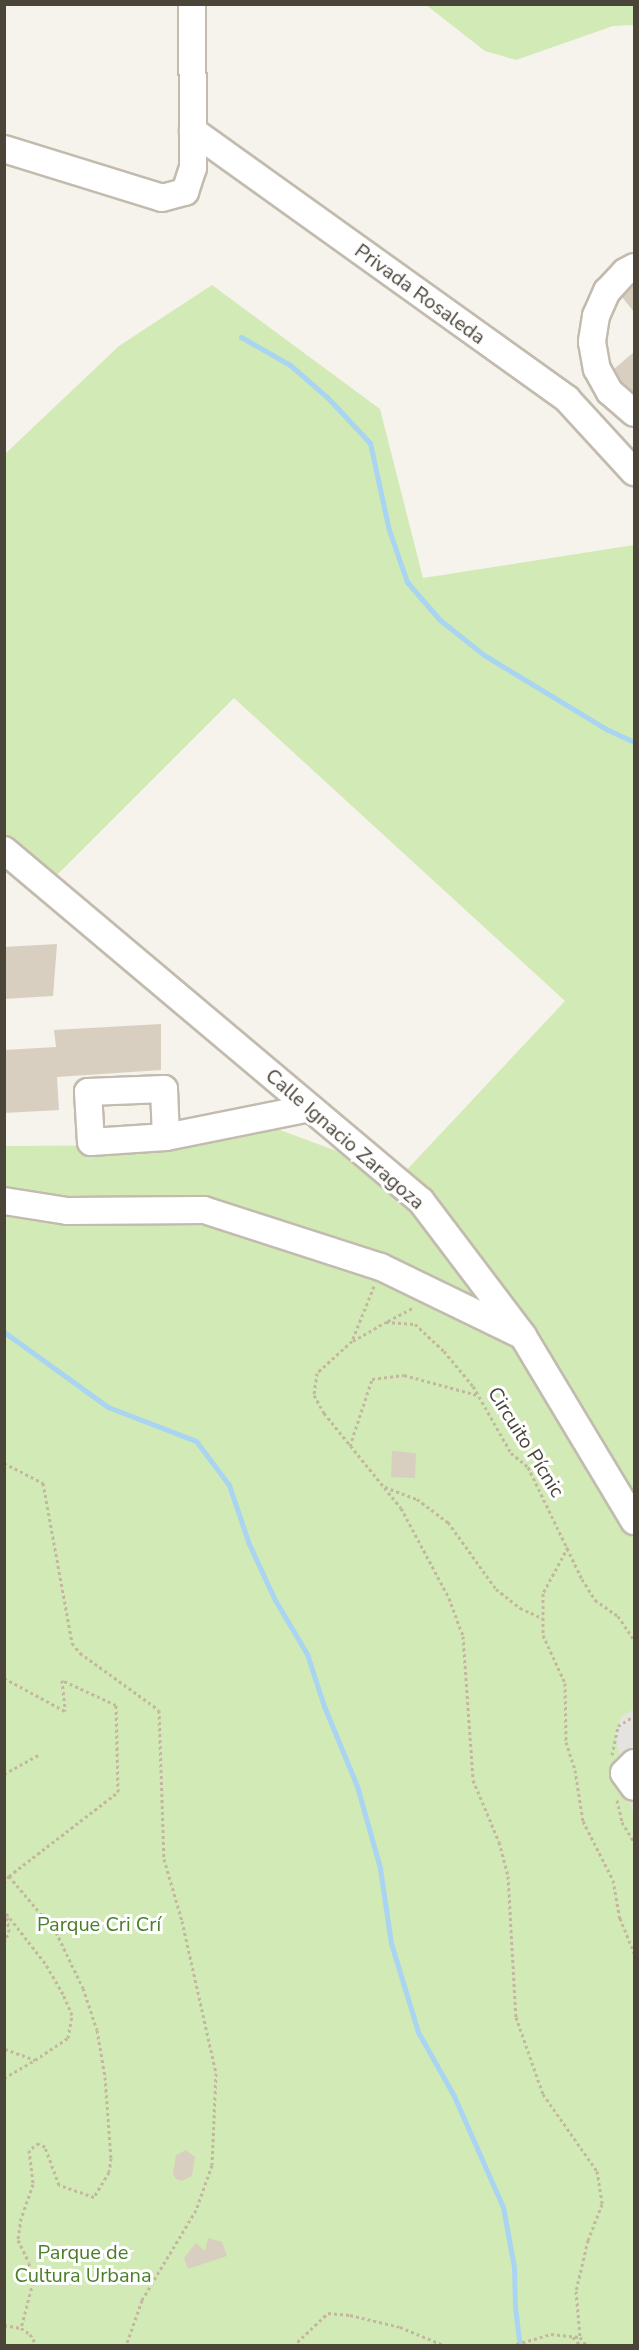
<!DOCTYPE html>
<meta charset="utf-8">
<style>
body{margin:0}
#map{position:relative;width:639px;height:2350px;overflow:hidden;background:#f6f3ec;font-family:"Nunito Sans",sans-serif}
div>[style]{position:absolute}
.green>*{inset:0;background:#d2eab5}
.parking>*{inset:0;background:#e5e3e0}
.stream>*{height:5px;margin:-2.5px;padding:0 2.5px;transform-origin:2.5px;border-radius:2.5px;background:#a9d4f2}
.building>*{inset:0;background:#d8cfc1}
.path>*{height:3px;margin-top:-1.5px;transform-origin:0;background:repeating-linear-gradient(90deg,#c4b79f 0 3px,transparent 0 6px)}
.roads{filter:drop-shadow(2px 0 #c2bbae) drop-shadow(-2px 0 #c2bbae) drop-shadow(0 2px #c2bbae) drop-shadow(0 -2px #c2bbae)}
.minor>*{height:26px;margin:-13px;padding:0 13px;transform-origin:13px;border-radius:13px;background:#fff}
span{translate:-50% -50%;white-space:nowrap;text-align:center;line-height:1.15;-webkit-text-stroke:6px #fff;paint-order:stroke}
.street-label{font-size:20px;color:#4b4439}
.park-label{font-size:20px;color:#4a7f2a}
.frame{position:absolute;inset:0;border:6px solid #4b4439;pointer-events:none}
</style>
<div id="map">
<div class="green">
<i style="clip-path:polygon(426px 5px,634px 5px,634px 25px,613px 26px,516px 60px,485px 51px)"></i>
<i style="clip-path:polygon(212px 285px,380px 409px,423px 578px,634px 545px,634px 2345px,5px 2345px,5px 1146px,158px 1145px,269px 1126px,402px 1175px,565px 1001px,234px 698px,55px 877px,5px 836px,5px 454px,119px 346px)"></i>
</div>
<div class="parking">
<i style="clip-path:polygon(634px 1709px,634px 1818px,615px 1735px,621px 1717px)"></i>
</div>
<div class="stream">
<i style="left:241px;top:337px;width:56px;rotate:29.7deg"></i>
<i style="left:290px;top:365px;width:49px;rotate:40.9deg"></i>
<i style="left:327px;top:397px;width:63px;rotate:46.9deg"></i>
<i style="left:370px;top:443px;width:89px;rotate:77.7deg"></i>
<i style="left:389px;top:530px;width:55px;rotate:70.9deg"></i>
<i style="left:407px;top:582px;width:50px;rotate:49deg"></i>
<i style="left:440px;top:620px;width:56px;rotate:38.5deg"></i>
<i style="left:484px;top:655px;width:143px;rotate:31.2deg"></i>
<i style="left:606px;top:729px;width:31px;rotate:25deg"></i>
<i style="left:4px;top:1332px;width:128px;rotate:35.8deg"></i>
<i style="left:108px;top:1407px;width:94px;rotate:21.1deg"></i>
<i style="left:196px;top:1441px;width:55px;rotate:53.1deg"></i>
<i style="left:229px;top:1485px;width:62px;rotate:71.3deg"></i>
<i style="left:249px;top:1544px;width:62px;rotate:65.1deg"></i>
<i style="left:275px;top:1600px;width:63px;rotate:59.3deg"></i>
<i style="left:307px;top:1654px;width:55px;rotate:71.9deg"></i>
<i style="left:324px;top:1706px;width:87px;rotate:67.6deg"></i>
<i style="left:357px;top:1786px;width:85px;rotate:74.3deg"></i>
<i style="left:380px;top:1868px;width:76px;rotate:81.7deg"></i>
<i style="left:391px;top:1943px;width:93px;rotate:73.1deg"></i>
<i style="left:418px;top:2032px;width:73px;rotate:60.6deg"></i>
<i style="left:454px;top:2096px;width:121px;rotate:66.2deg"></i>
<i style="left:503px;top:2207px;width:61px;rotate:79.6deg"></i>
<i style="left:514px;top:2267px;width:40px;rotate:88.6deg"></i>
<i style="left:515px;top:2307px;width:39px;rotate:83deg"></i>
</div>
<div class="building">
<i style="clip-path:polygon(634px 284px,634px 312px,622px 297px)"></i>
<i style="clip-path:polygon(634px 352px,634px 394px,623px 384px,614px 369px)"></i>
<i style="clip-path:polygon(57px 944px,53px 996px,4px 999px,4px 947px)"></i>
<i style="clip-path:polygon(161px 1024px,161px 1070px,57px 1077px,59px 1110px,4px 1113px,4px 1050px,56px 1047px,54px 1030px)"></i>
<i style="clip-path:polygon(392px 1451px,416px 1453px,415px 1478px,391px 1477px)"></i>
<i style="clip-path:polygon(186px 2150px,195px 2157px,192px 2176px,182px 2181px,176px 2179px,173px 2174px,176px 2155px)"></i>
<i style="clip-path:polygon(208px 2238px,222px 2242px,227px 2256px,188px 2269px,184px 2258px,196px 2243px,205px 2251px)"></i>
</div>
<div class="path">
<i style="left:374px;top:1286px;width:59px;rotate:111.8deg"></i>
<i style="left:352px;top:1341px;width:47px;rotate:137.6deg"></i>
<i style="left:317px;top:1373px;width:22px;rotate:98deg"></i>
<i style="left:314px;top:1395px;width:21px;rotate:61deg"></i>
<i style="left:324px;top:1413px;width:122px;rotate:51deg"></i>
<i style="left:401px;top:1508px;width:102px;rotate:61.9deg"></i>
<i style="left:449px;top:1598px;width:40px;rotate:69.8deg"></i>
<i style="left:463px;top:1636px;width:144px;rotate:86deg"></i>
<i style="left:473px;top:1780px;width:67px;rotate:67.2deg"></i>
<i style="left:499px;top:1842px;width:35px;rotate:75deg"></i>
<i style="left:508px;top:1876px;width:141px;rotate:86.8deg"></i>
<i style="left:516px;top:2017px;width:82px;rotate:70.7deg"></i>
<i style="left:543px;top:2094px;width:94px;rotate:55deg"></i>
<i style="left:597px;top:2171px;width:33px;rotate:81deg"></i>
<i style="left:602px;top:2204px;width:39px;rotate:111deg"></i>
<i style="left:588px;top:2240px;width:52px;rotate:103.2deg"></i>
<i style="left:576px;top:2291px;width:46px;rotate:85deg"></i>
<i style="left:580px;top:2337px;width:11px;rotate:52deg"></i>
<i style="left:388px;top:1321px;width:30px;rotate:-28deg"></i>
<i style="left:353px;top:1341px;width:38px;rotate:-30deg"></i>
<i style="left:386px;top:1322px;width:29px;rotate:4deg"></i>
<i style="left:415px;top:1324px;width:40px;rotate:43deg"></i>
<i style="left:444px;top:1351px;width:45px;rotate:50.4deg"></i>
<i style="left:473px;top:1386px;width:77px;rotate:60.4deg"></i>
<i style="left:511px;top:1453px;width:22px;rotate:39deg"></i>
<i style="left:528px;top:1467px;width:124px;rotate:64.3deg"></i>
<i style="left:582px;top:1579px;width:25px;rotate:58deg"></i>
<i style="left:595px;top:1600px;width:28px;rotate:35deg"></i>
<i style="left:618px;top:1616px;width:29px;rotate:56deg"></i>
<i style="left:350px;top:1446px;width:71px;rotate:-71.8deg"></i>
<i style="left:372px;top:1379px;width:32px;rotate:-7deg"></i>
<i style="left:404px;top:1375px;width:76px;rotate:15.3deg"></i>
<i style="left:4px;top:1463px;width:44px;rotate:27.1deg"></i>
<i style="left:43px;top:1483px;width:163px;rotate:79.7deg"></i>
<i style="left:72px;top:1643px;width:13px;rotate:51deg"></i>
<i style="left:80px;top:1653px;width:97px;rotate:35.8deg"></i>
<i style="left:159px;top:1710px;width:149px;rotate:88.1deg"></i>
<i style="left:164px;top:1859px;width:65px;rotate:73.8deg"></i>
<i style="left:182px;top:1921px;width:156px;rotate:77.4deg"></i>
<i style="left:216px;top:2073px;width:92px;rotate:92.5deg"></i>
<i style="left:212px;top:2165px;width:48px;rotate:109.6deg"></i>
<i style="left:196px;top:2210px;width:105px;rotate:121deg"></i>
<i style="left:142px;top:2300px;width:49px;rotate:109.2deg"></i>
<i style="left:385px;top:1487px;width:34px;rotate:21deg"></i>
<i style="left:417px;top:1499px;width:39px;rotate:37deg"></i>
<i style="left:448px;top:1522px;width:82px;rotate:54.4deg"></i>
<i style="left:496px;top:1589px;width:31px;rotate:38deg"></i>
<i style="left:520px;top:1608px;width:24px;rotate:24deg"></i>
<i style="left:568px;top:1547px;width:52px;rotate:118.5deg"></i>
<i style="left:543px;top:1593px;width:42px;rotate:90deg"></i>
<i style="left:543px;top:1635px;width:53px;rotate:65.4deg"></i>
<i style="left:565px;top:1683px;width:59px;rotate:89deg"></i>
<i style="left:566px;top:1742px;width:29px;rotate:72deg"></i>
<i style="left:575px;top:1770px;width:52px;rotate:81.1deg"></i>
<i style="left:583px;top:1821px;width:66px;rotate:63deg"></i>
<i style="left:613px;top:1880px;width:39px;rotate:80deg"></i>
<i style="left:620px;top:1918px;width:38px;rotate:68deg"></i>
<i style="left:4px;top:1678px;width:69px;rotate:28.4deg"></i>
<i style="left:612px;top:1755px;width:30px;rotate:-78deg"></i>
<i style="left:618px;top:1726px;width:19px;rotate:-32deg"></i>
<i style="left:4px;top:1774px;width:39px;rotate:-29deg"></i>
<i style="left:617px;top:1800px;width:23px;rotate:77deg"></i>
<i style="left:622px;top:1822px;width:23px;rotate:59deg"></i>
<i style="left:9px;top:1876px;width:73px;rotate:50deg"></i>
<i style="left:56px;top:1932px;width:62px;rotate:64.3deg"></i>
<i style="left:83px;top:1988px;width:44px;rotate:71.6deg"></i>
<i style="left:97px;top:2030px;width:48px;rotate:80.3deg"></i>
<i style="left:105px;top:2077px;width:81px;rotate:85.8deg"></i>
<i style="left:111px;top:2158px;width:14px;rotate:98deg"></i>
<i style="left:109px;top:2172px;width:29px;rotate:121deg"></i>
<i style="left:94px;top:2197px;width:37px;rotate:-161deg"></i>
<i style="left:59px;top:2185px;width:40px;rotate:-110.2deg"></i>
<i style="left:45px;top:2147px;width:7px;rotate:-146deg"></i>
<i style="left:39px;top:2143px;width:12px;rotate:145deg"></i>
<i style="left:29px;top:2150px;width:34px;rotate:83deg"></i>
<i style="left:33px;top:2184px;width:36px;rotate:109deg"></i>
<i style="left:21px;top:2218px;width:22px;rotate:98deg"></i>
<i style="left:18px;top:2240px;width:25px;rotate:64deg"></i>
<i style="left:29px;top:2263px;width:19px;rotate:78deg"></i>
<i style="left:33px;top:2282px;width:48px;rotate:104.6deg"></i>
<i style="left:4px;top:1883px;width:9px;rotate:-54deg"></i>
<i style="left:9px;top:1876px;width:138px;rotate:-37.6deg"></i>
<i style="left:118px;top:1792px;width:87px;rotate:-91.3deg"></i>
<i style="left:116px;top:1705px;width:60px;rotate:-155.2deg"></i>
<i style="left:62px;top:1680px;width:31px;rotate:84deg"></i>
<i style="left:4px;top:1943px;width:12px;rotate:-66deg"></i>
<i style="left:9px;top:1932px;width:16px;rotate:-97deg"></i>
<i style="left:5px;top:2049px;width:32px;rotate:20deg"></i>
<i style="left:35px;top:2060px;width:40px;rotate:-34deg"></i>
<i style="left:68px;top:2038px;width:23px;rotate:-80deg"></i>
<i style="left:72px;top:2015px;width:23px;rotate:-113deg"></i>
<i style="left:63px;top:1994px;width:36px;rotate:-120deg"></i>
<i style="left:45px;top:1963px;width:63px;rotate:-128deg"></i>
<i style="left:4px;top:2078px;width:36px;rotate:-30deg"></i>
<i style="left:4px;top:2325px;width:17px;rotate:10deg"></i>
<i style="left:21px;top:2328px;width:11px;rotate:34deg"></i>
<i style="left:30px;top:2334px;width:14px;rotate:60deg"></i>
<i style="left:573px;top:2337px;width:12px;rotate:48deg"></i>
<i style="left:293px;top:2346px;width:48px;rotate:-43.3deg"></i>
<i style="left:328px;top:2313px;width:22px;rotate:5deg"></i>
<i style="left:350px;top:2315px;width:51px;rotate:13.5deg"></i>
<i style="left:400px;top:2327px;width:50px;rotate:22.4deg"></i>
<i style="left:511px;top:2346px;width:42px;rotate:-16.7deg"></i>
<i style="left:551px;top:2334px;width:28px;rotate:6deg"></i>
</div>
<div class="roads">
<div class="minor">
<i style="left:193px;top:131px;width:460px;rotate:35.6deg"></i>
<i style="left:567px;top:399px;width:99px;rotate:47.5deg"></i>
<i style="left:4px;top:149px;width:165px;rotate:17.2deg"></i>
<i style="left:162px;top:198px;width:24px;rotate:-15deg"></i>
<i style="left:185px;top:192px;width:25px;rotate:-72deg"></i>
<i style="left:193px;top:168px;width:164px;rotate:-90.3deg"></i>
<i style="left:634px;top:267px;width:10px;rotate:151deg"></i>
<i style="left:625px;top:272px;width:26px;rotate:133deg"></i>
<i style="left:607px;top:291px;width:27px;rotate:114deg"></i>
<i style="left:596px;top:316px;width:26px;rotate:99deg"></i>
<i style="left:592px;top:342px;width:27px;rotate:80deg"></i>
<i style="left:597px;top:369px;width:26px;rotate:61deg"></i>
<i style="left:610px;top:392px;width:32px;rotate:41deg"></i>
<i style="left:4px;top:850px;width:545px;rotate:40.09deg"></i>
<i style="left:421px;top:1201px;width:169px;rotate:52.9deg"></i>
<i style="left:523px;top:1336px;width:216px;rotate:59deg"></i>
<i style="left:166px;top:1137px;width:48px;rotate:-92.4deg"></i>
<i style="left:164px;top:1089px;width:76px;rotate:177.7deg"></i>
<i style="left:88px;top:1092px;width:50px;rotate:86.6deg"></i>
<i style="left:91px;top:1142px;width:75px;rotate:-3.8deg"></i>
<i style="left:166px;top:1137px;width:147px;rotate:-11.4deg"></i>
<i style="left:4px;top:1201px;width:64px;rotate:9deg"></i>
<i style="left:67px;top:1211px;width:137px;rotate:-0.4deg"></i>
<i style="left:204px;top:1210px;width:186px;rotate:17.9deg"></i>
<i style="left:381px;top:1267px;width:151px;rotate:25.9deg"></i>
<i style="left:634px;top:1763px;width:14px;rotate:135deg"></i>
<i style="left:624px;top:1773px;width:17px;rotate:54deg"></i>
</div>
</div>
<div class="street-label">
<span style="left:420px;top:294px;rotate:36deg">Privada Rosaleda</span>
<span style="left:345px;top:1139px;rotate:41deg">Calle Ignacio Zaragoza</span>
<span style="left:526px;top:1442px;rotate:58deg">Circuito Pícnic</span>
</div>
<div class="park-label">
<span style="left:99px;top:1924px">Parque Cri Crí</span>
<span style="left:83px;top:2264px">Parque de<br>Cultura Urbana</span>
</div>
<div class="frame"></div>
</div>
